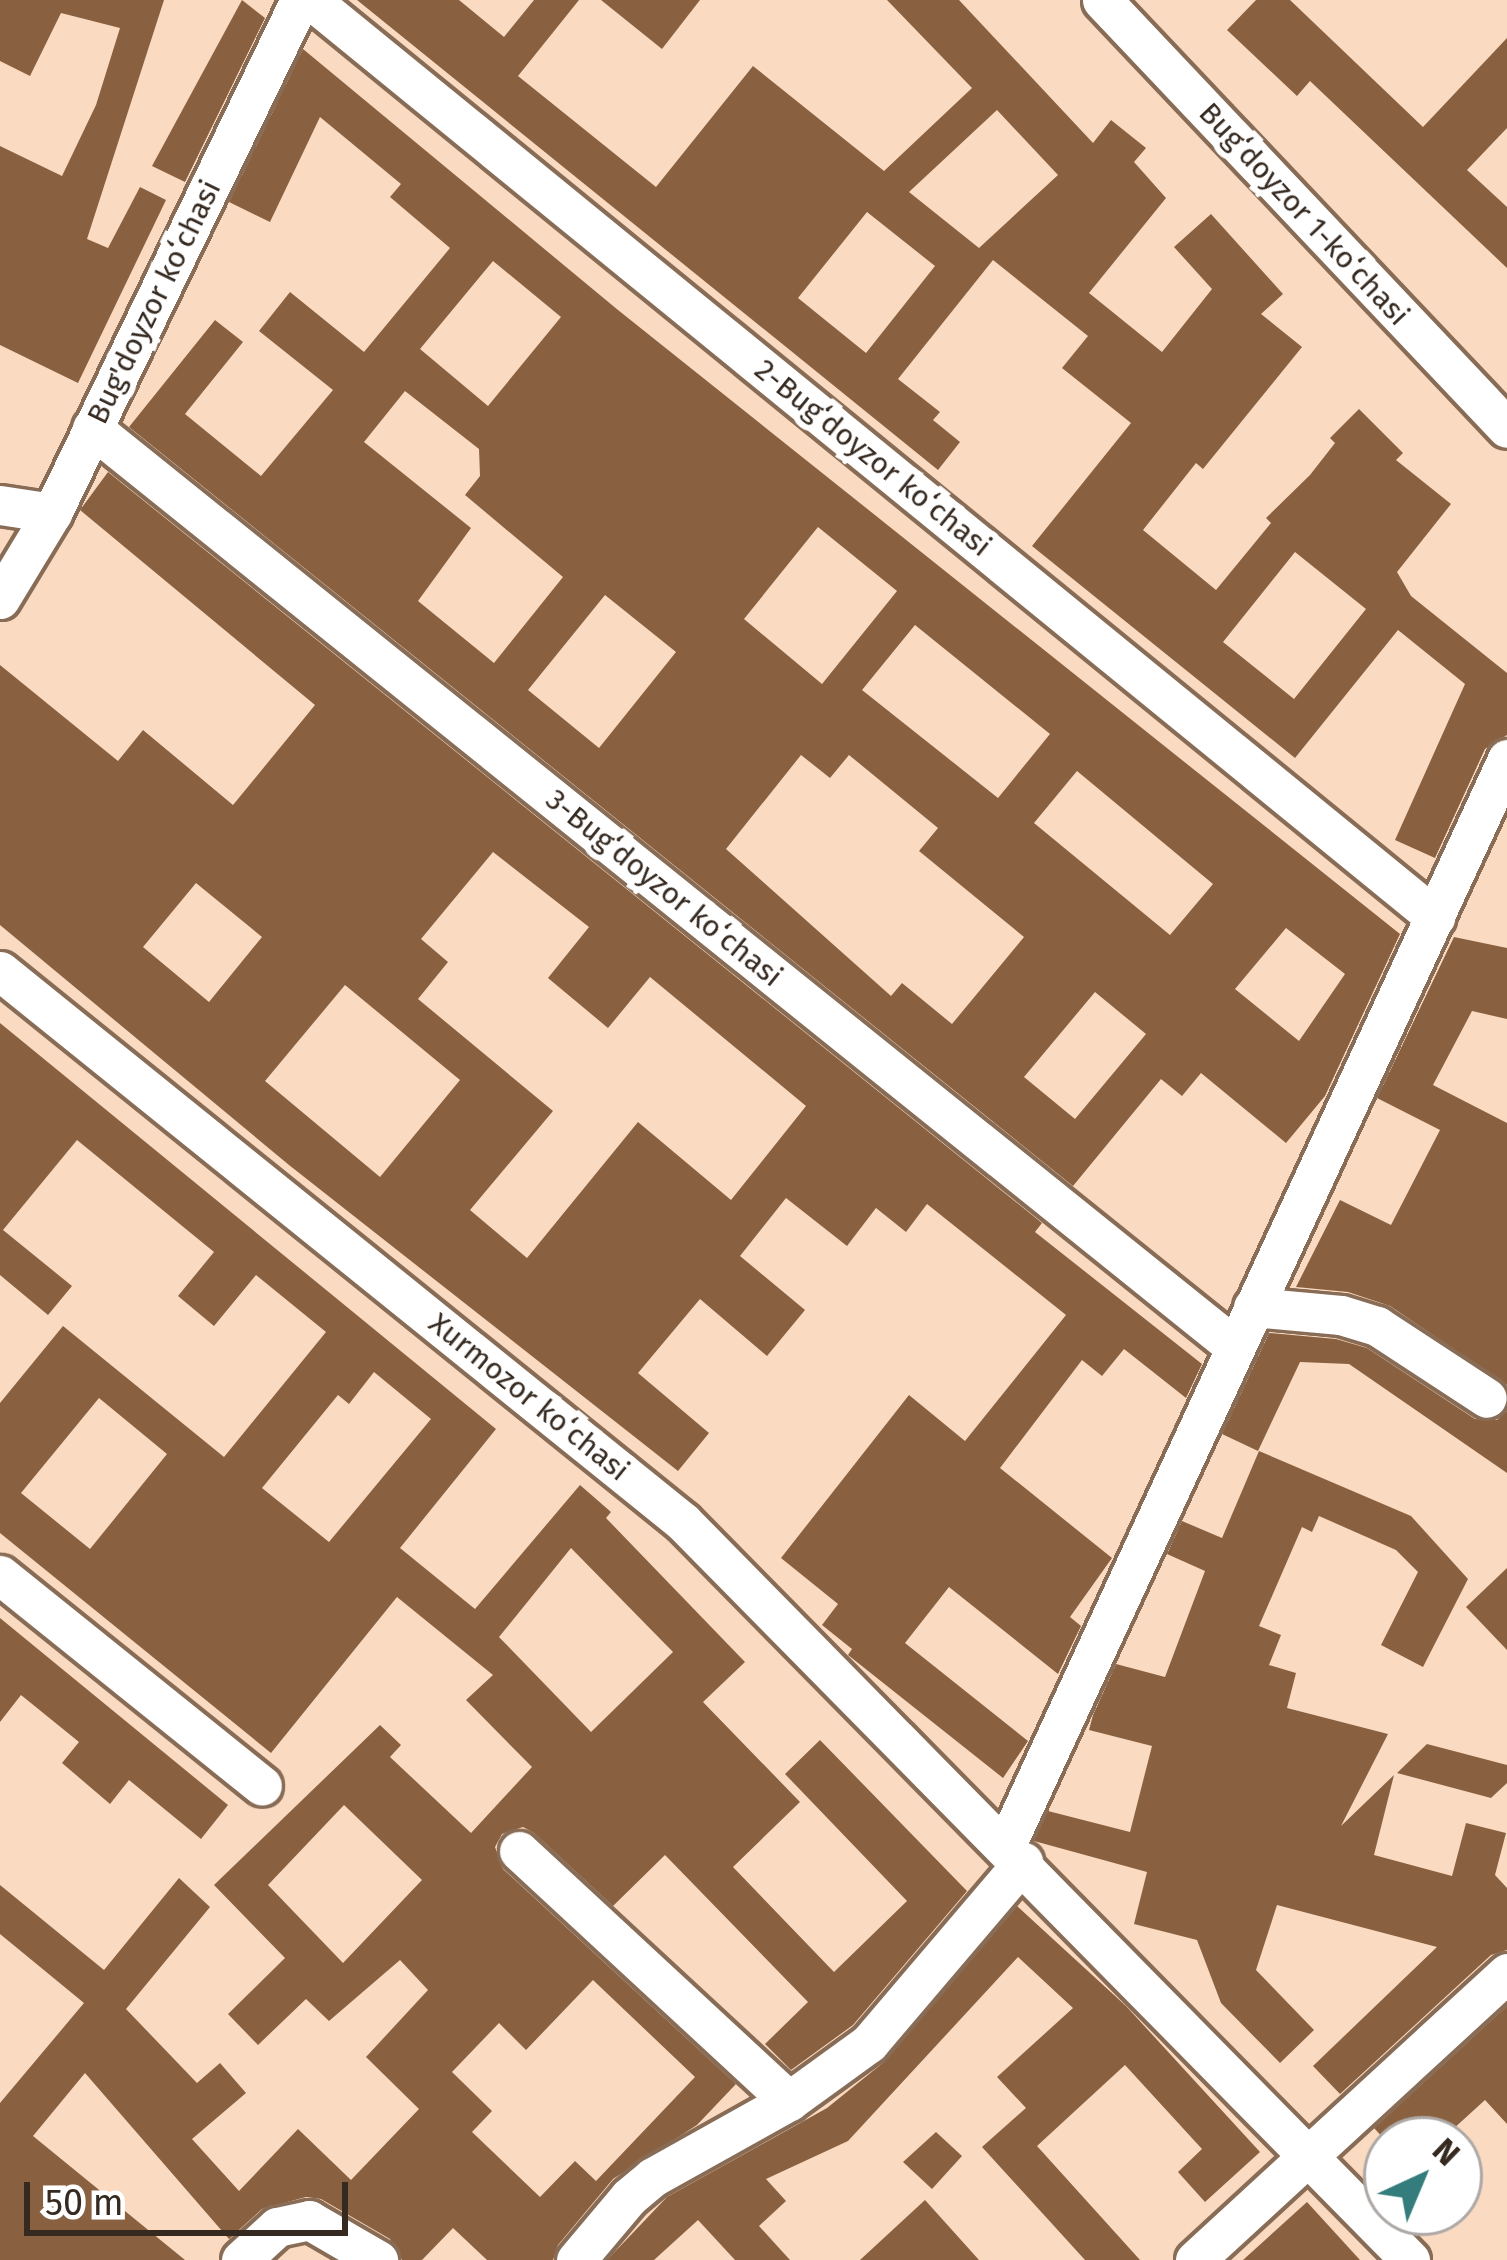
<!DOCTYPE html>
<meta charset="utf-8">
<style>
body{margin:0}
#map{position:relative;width:1507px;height:2260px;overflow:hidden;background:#fadac1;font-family:"Fira Sans",sans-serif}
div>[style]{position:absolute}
.building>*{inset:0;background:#8a6140}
.roads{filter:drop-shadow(3px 0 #886c56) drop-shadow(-3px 0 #886c56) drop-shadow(0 3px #886c56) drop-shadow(0 -3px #886c56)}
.minor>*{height:39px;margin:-19.5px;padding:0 19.5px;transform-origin:19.5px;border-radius:19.5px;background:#fff}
span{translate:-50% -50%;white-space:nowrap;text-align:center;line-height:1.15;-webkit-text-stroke:12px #fff;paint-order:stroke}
.street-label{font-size:30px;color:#352920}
.north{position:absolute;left:1363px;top:2116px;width:120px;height:120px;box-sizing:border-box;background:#fff;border:3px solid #aea9a6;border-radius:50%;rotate:44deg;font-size:33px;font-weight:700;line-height:48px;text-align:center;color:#352920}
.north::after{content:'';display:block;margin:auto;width:42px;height:54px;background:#347d7c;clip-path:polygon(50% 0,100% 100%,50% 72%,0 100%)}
.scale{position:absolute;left:24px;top:2182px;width:324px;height:54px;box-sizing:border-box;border:6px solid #352920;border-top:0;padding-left:15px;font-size:36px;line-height:42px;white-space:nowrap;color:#352920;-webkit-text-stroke:9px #fff;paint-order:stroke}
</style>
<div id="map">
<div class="building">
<i style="clip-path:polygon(0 0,164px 0,87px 239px,108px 248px,140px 187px,166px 200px,78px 383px,0 345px,0 146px,62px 176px,96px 105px,120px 28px,61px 13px,30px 76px,0 61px)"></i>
<i style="clip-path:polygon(242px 0,265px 18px,185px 182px,152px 166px)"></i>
<i style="clip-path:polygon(evenodd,357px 0,459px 0,504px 37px,534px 0,579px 0,518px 76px,656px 187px,753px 66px,884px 171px,972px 88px,887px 0,959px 0,1093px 143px,1111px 120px,1146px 148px,1134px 162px,1166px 198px,1089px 293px,1162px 352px,1212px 289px,1174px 247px,1211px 214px,1283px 294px,1261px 314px,1302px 347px,1203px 469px,1196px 463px,1143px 530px,1216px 590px,1271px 523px,1266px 518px,1310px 475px,1335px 443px,1330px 438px,1359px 409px,1403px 453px,1396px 460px,1451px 504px,1397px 572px,1411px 596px,1507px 673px,1507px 735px,1485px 749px,1435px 858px,1395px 840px,1465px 684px,1398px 630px,1295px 758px,1032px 546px,1131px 423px,1062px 368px,1088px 336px,993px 260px,898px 379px,940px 412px,933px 420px,960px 442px,938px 470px,357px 0,997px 110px,1058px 175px,979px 248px,909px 192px,997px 110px,357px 0,867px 212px,935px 266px,866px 353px,798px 298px,867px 212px,357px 0,1295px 552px,1366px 609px,1294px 699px,1223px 642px,1295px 552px)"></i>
<i style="clip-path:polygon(601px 0,700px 0,662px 49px)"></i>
<i style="clip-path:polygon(1256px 0,1290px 0,1423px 127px,1507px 38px,1507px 128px,1467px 170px,1507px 207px,1507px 268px,1310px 81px,1297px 96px,1227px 30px)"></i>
<i style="clip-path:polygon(evenodd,303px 49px,618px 310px,1400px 934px,1325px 1096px,1286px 1143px,1201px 1073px,1182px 1096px,1161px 1079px,1073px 1186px,129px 427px,215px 320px,243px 342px,185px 414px,261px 476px,333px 390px,259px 331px,290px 292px,364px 352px,450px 248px,390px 197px,401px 184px,320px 117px,270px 222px,229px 202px,303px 49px,493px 261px,561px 317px,488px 406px,420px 349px,493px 261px,303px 49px,405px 391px,479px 449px,480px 476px,465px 495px,563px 577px,494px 663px,418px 601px,471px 528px,364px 442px,405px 391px,303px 49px,818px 527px,897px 591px,822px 684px,744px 619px,818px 527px,303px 49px,605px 595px,676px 652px,599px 748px,528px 690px,605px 595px,303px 49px,915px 625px,1050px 734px,998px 798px,862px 690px,915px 625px,303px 49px,801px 755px,830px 778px,849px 755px,938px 828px,919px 851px,1024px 937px,952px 1024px,902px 983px,891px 996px,726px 849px,801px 755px,303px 49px,1077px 771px,1213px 884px,1170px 935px,1034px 823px,1077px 771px,303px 49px,1286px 928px,1345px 974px,1299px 1041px,1235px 989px,1286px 928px,303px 49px,1095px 992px,1146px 1034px,1075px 1119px,1024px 1077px,1095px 992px)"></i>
<i style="clip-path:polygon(evenodd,108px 472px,1042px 1223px,1035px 1232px,1202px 1364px,1186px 1398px,1124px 1349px,1102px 1376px,1082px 1360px,1000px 1468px,1112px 1558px,1070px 1617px,1081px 1626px,1058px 1674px,949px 1587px,905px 1643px,1028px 1741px,1003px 1778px,848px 1655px,852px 1649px,822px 1625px,838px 1604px,781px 1558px,909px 1395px,965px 1441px,1066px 1315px,927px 1204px,906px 1232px,876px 1208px,847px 1246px,786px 1198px,740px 1256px,805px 1310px,767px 1356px,700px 1299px,638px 1373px,709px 1433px,678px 1471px,289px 1165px,0 925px,0 665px,118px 761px,143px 730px,233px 805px,315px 705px,80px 510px,108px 472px,493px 852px,589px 927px,548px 978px,608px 1028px,650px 977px,806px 1106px,731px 1200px,638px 1122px,527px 1258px,470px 1210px,553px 1111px,418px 999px,448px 962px,421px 939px,493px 852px,108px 472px,196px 883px,262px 937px,209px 1002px,143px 947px,196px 883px,108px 472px,345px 985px,460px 1080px,380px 1177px,265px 1081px,345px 985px)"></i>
<i style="clip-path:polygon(1454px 937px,1507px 948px,1507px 1019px,1472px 1011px,1433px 1085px,1507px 1123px,1507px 1385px,1390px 1306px,1348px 1292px,1296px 1287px,1340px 1200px,1391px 1225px,1440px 1130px,1377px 1098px)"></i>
<i style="clip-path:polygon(evenodd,0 1023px,496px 1429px,400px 1548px,475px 1609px,580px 1485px,611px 1512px,606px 1518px,745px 1662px,703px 1702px,800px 1802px,733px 1867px,834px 1972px,907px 1901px,785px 1774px,820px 1740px,967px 1891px,853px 2025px,791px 2070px,765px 2044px,808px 2002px,665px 1855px,613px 1906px,534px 1833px,523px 1827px,502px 1834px,495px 1847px,503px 1869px,736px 2084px,697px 2125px,613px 2179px,558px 2245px,553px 2260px,487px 2260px,453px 2228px,422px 2260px,402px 2260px,390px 2239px,321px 2199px,306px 2197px,262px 2209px,229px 2239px,85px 2073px,33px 2136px,185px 2260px,0 2260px,0 2103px,84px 2003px,0 1934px,0 1885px,104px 1970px,179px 1878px,210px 1907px,126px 2009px,197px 2083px,220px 2063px,246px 2093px,192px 2139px,239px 2191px,298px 2129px,351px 2180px,419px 2109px,366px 2057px,428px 1990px,400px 1960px,329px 2021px,306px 1999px,258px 2045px,228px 2014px,285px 1958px,214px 1885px,380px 1725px,401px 1745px,390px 1757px,471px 1833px,532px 1767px,466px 1700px,493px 1675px,397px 1597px,271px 1753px,0 1533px,0 1403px,63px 1326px,224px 1457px,326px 1332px,256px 1275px,214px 1326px,178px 1296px,214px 1252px,77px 1140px,3px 1230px,72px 1286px,48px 1315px,0 1275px,0 1023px,374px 1372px,431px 1419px,329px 1542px,262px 1488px,338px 1395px,349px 1404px,374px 1372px,0 1023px,99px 1398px,167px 1454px,90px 1549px,21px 1493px,99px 1398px,0 1023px,571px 1548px,673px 1652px,591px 1732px,499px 1637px,571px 1548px,0 1023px,344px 1805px,422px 1880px,343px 1963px,268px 1885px,344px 1805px,0 1023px,593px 1980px,695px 2077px,596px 2181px,575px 2161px,540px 2197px,472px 2132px,492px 2111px,452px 2072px,499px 2023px,526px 2050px,593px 1980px)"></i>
<i style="clip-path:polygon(1269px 1333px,1336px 1339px,1367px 1348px,1475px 1419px,1497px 1420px,1507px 1411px,1507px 1473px,1349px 1364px,1300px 1362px,1258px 1451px,1222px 1434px)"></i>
<i style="clip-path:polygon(1259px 1451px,1411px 1516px,1468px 1579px,1423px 1667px,1381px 1645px,1418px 1572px,1396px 1550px,1319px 1516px,1312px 1532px,1302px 1527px,1259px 1626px,1281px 1635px,1269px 1665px,1296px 1673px,1287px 1708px,1388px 1734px,1341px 1826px,1394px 1775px,1374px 1855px,1452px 1876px,1466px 1823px,1506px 1833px,1495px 1875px,1507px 1888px,1507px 1950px,1491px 1955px,1340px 2094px,1313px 2066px,1437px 1947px,1277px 1905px,1256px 1970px,1314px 2030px,1280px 2063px,1221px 2003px,1197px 1940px,1134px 1924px,1147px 1872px,1034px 1841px,1048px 1811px,1130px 1832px,1152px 1746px,1089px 1730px,1093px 1715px,1116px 1664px,1165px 1677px,1205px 1571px,1167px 1554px,1182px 1521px,1222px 1538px)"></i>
<i style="clip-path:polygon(1507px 1568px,1507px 1650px,1466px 1607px)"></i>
<i style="clip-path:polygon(0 1618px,228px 1805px,201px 1839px,129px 1780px,110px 1804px,62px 1763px,79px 1742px,21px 1695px,0 1722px)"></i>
<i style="clip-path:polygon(1427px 1744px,1507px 1765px,1507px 1783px,1491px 1798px,1397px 1773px)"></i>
<i style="clip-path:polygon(1017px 1906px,1126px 2006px,1260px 2152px,1205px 2202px,1178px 2172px,1202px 2149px,1125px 2065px,1037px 2146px,1140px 2260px,1085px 2260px,982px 2147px,1026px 2108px,997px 2077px,1073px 2008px,1018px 1957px,848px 2141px,766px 2179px,786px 2201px,759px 2226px,790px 2260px,735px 2260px,698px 2220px,654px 2260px,607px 2260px,667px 2197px,827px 2108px,884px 2062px)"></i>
<i style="clip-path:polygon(1507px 2006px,1507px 2124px,1485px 2100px,1441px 2140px,1385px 2140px,1374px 2128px)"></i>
<i style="clip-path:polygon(936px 2132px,962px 2156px,932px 2189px,903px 2162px)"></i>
<i style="clip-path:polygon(925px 2200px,979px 2260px,860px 2260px)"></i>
<i style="clip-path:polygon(1307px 2202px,1360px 2260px,1243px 2260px)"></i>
</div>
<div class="roads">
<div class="minor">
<i style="left:311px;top:0;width:1451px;rotate:39.21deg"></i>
<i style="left:1102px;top:0;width:589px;rotate:46.58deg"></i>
<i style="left:92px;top:428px;width:1467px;rotate:38.8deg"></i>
<i style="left:0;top:505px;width:53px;rotate:8.7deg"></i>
<i style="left:0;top:599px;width:100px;rotate:-58.8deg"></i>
<i style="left:52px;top:513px;width:570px;rotate:-64.2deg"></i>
<i style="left:0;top:971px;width:878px;rotate:38.89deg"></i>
<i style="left:683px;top:1522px;width:1036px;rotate:45.43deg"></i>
<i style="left:1253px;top:1307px;width:88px;rotate:5.2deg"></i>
<i style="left:1341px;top:1315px;width:38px;rotate:17deg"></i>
<i style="left:1377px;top:1326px;width:131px;rotate:33.2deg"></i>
<i style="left:0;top:1575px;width:336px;rotate:38.8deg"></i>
<i style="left:1006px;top:1845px;width:1196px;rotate:-65.23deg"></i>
<i style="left:519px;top:1851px;width:368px;rotate:42.8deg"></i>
<i style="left:241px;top:2260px;width:49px;rotate:-42.5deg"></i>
<i style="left:277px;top:2227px;width:33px;rotate:-12deg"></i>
<i style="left:309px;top:2220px;width:80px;rotate:30.1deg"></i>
<i style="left:576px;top:2260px;width:82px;rotate:-49.9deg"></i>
<i style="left:629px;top:2197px;width:31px;rotate:-40deg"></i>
<i style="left:653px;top:2177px;width:156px;rotate:-29.2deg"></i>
<i style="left:789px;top:2101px;width:99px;rotate:-35.9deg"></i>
<i style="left:869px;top:2043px;width:238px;rotate:-49.6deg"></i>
<i style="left:1195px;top:2260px;width:424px;rotate:-42.6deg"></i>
</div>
</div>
<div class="street-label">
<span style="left:1304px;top:214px;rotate:47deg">Bugʻdoyzor 1-koʻchasi</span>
<span style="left:154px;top:302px;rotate:-64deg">Bug'doyzor koʻchasi</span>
<span style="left:873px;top:458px;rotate:39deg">2-Bugʻdoyzor koʻchasi</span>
<span style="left:664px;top:888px;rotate:39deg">3-Bugʻdoyzor koʻchasi</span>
<span style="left:529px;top:1397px;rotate:39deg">Xurmozor koʻchasi</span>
</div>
<div class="north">N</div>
<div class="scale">50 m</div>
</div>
